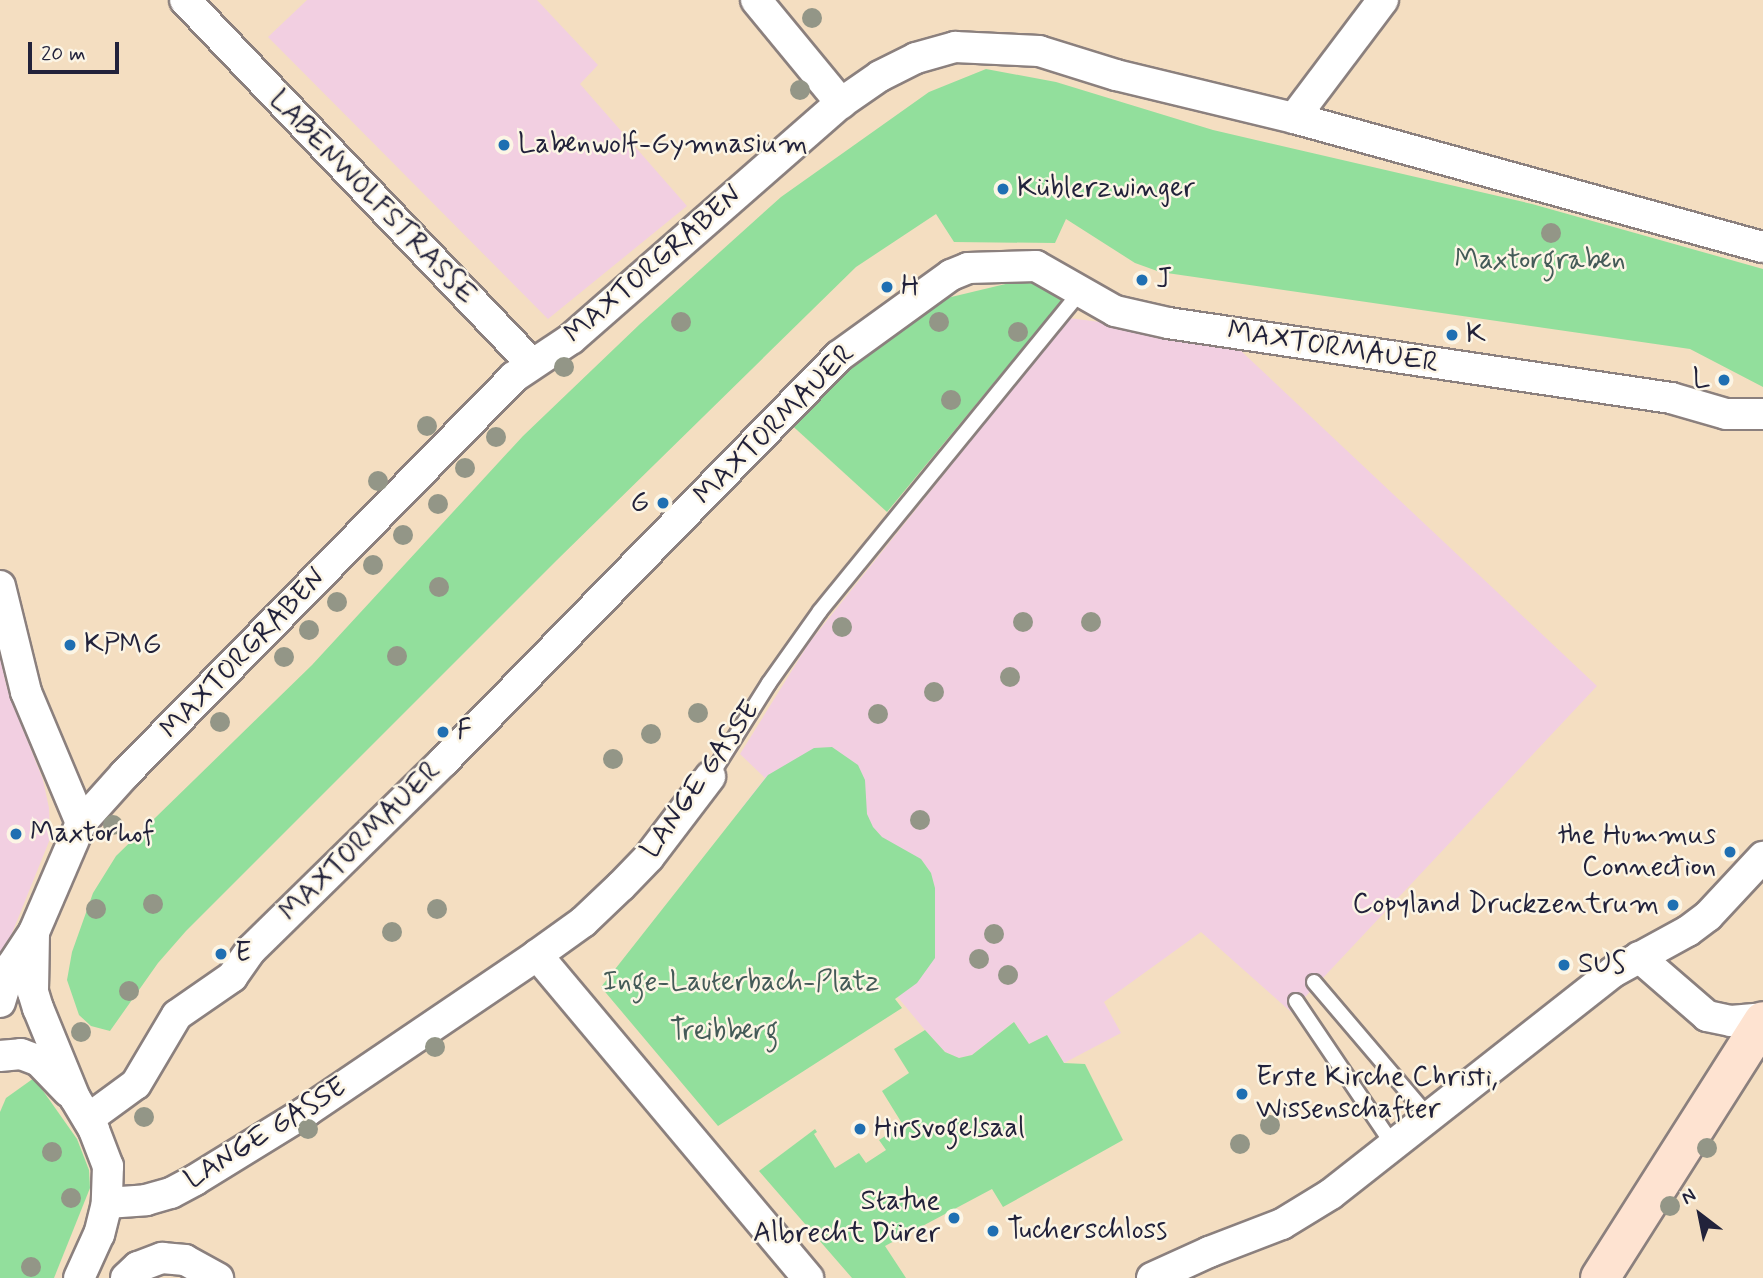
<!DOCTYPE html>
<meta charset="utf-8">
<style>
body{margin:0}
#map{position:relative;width:1763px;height:1278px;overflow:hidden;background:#f4dec1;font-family:Mynerve,sans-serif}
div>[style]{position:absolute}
.built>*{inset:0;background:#f2cfe1}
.green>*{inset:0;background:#92df9c}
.roads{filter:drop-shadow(2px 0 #8b807e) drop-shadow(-2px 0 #8b807e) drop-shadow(0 2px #8b807e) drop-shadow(0 -2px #8b807e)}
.lane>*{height:14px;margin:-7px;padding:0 7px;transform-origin:7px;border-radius:7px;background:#fff}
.street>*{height:30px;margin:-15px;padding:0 15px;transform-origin:15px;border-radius:15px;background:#fff}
.secondary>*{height:38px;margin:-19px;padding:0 19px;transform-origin:19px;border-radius:19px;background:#fee3d1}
.trees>*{width:20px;height:20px;margin:-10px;border-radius:50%;background:#939687}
.dots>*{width:19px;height:19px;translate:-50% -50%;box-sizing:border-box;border:4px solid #fcf5e5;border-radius:50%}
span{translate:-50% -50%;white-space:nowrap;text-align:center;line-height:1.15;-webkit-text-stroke:5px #fcf5e5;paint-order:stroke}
.poi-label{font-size:28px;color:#22223b}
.left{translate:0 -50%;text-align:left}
.right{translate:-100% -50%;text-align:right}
.street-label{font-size:28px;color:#22223b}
.park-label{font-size:28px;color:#445b58}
.north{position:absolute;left:1665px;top:1180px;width:70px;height:70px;-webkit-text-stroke:5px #fcf5e5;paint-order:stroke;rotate:328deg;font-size:19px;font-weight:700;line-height:28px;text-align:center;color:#22223b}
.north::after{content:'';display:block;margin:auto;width:24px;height:32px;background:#22223b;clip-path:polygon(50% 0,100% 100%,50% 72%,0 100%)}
.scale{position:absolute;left:28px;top:42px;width:91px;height:32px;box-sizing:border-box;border:4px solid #22223b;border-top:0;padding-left:9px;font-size:21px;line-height:24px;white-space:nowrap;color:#22223b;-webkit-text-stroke:5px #fcf5e5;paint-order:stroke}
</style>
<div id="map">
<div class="built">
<i style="clip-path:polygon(307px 0,537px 0,598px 65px,580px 84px,687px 206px,548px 319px,268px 37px)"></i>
<i style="clip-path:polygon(1069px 318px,1163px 330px,1240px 350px,1597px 686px,1291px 1012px,1201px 932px,1104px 1002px,1121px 1033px,1064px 1063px,1047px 1035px,1029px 1044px,1014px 1022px,972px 1055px,959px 1058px,945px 1052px,925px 1030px,741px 809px,765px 778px,740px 754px,809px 643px)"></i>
<i style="clip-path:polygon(0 656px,7px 688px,43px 780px,49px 808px,50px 839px,0 963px)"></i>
</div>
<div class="green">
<i style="clip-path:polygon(986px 69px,1056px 82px,1213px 130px,1532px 204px,1763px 269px,1763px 387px,1690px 349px,1160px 272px,1135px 263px,1066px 219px,1055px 243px,954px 242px,936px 214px,856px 267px,557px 560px,186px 931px,158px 963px,110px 1031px,91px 1026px,79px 1015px,67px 980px,72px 952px,93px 893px,116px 856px,312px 665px,523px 436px,640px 324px,781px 197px,929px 92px)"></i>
<i style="clip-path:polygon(1031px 278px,1063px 299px,887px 512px,786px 420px,922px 304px)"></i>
<i style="clip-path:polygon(832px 747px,858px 765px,865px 780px,867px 814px,873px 827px,882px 837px,921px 859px,931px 873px,935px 888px,935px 958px,917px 983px,895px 999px,902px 1008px,718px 1126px,601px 987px,768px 775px,814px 748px)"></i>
<i style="clip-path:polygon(1014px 1022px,1029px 1044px,1047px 1035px,1064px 1063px,1085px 1064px,1123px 1140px,1003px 1207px,992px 1189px,885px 1246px,906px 1278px,852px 1278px,759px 1171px,815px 1129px,817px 1132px,814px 1134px,835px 1168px,859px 1153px,866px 1163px,886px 1150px,879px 1140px,903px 1125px,882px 1091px,909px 1073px,894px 1049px,925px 1030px,945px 1052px,959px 1058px,972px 1055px)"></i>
<i style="clip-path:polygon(34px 1078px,77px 1139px,89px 1170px,90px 1188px,54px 1278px,0 1278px,0 1112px,6px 1098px)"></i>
</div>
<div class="roads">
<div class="lane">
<i style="left:710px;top:777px;width:111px;rotate:-57.9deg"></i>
<i style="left:769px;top:683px;width:88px;rotate:-54.7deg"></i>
<i style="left:820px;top:611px;width:412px;rotate:-50.8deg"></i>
<i style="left:1314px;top:982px;width:177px;rotate:49.6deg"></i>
<i style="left:1296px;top:1001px;width:174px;rotate:56deg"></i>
</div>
<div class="street">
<i style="left:185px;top:0;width:501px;rotate:46.37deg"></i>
<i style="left:756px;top:0;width:134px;rotate:50.5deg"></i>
<i style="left:1294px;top:118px;width:148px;rotate:-53deg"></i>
<i style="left:0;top:586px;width:109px;rotate:76.2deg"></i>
<i style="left:26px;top:692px;width:142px;rotate:67.2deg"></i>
<i style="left:34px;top:933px;width:59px;rotate:91deg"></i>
<i style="left:33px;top:992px;width:17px;rotate:73deg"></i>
<i style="left:38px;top:1008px;width:97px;rotate:67.7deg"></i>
<i style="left:75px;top:1098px;width:37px;rotate:59deg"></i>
<i style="left:94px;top:1130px;width:39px;rotate:69deg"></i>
<i style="left:108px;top:1166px;width:37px;rotate:92deg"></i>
<i style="left:107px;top:1203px;width:32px;rotate:104deg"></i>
<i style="left:99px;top:1234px;width:48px;rotate:114.4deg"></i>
<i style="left:537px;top:955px;width:422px;rotate:50deg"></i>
<i style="left:1639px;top:957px;width:90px;rotate:40.9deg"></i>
<i style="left:1707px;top:1016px;width:25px;rotate:12deg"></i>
<i style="left:1731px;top:1021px;width:32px;rotate:-5deg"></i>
<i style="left:0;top:1002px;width:37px;rotate:-73deg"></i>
<i style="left:11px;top:967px;width:42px;rotate:-56.7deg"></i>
<i style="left:34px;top:932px;width:119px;rotate:-66.7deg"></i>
<i style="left:81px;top:823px;width:66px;rotate:-48.1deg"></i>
<i style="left:125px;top:774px;width:556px;rotate:-45.58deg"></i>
<i style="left:514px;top:377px;width:69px;rotate:-33.7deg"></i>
<i style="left:571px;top:339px;width:359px;rotate:-41.2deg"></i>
<i style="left:841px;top:103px;width:47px;rotate:-34.7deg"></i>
<i style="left:880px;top:76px;width:40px;rotate:-26.6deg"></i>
<i style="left:916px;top:58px;width:41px;rotate:-15.8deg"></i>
<i style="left:955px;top:47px;width:84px;rotate:2.7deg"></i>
<i style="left:1039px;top:51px;width:81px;rotate:17.3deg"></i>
<i style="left:1116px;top:75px;width:183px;rotate:13.6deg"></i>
<i style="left:1294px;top:118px;width:486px;rotate:15.4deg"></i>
<i style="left:0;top:1056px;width:21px;rotate:-5deg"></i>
<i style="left:21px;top:1054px;width:19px;rotate:21deg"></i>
<i style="left:39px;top:1061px;width:42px;rotate:46deg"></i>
<i style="left:88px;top:1119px;width:59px;rotate:-36.1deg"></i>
<i style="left:136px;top:1084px;width:80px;rotate:-59.3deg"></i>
<i style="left:177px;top:1015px;width:67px;rotate:-34.6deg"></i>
<i style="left:232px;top:977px;width:33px;rotate:-55deg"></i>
<i style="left:251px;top:950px;width:269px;rotate:-44.4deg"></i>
<i style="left:443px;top:762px;width:567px;rotate:-45.71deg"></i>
<i style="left:839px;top:356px;width:138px;rotate:-35.9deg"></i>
<i style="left:951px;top:275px;width:18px;rotate:-22deg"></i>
<i style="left:968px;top:268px;width:68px;rotate:-1.7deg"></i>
<i style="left:1036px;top:266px;width:91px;rotate:29.7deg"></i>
<i style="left:1115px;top:311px;width:54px;rotate:12.8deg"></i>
<i style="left:1168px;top:323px;width:509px;rotate:8.48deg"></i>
<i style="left:1671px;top:398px;width:57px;rotate:16.2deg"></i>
<i style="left:1726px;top:414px;width:37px"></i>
<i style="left:107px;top:1203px;width:39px;rotate:-4deg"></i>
<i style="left:146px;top:1200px;width:26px;rotate:-16deg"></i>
<i style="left:171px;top:1193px;width:27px;rotate:-28deg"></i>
<i style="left:195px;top:1180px;width:132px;rotate:-31.6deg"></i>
<i style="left:307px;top:1111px;width:278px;rotate:-34.1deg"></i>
<i style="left:537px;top:955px;width:57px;rotate:-35.7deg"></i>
<i style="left:583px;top:922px;width:52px;rotate:-43.5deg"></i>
<i style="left:621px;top:886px;width:40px;rotate:-46deg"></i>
<i style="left:649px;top:857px;width:101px;rotate:-52.7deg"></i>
<i style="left:126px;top:1278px;width:16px;rotate:-43deg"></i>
<i style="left:138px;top:1267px;width:26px;rotate:-21deg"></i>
<i style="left:162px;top:1258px;width:23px;rotate:5deg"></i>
<i style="left:185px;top:1260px;width:38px;rotate:29deg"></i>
<i style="left:1152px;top:1278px;width:63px;rotate:-24.5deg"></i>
<i style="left:1209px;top:1252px;width:78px;rotate:-21deg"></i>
<i style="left:1282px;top:1224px;width:57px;rotate:-31.5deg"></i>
<i style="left:1331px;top:1194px;width:359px;rotate:-38.2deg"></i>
<i style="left:1613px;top:972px;width:85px;rotate:-28.7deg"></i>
<i style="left:1688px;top:931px;width:25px;rotate:-37deg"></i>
<i style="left:1708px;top:916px;width:81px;rotate:-47deg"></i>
</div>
<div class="secondary">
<i style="left:1600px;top:1278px;width:304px;rotate:-57.6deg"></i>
</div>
</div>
<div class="trees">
<i style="left:812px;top:18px"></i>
<i style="left:800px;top:90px"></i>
<i style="left:1551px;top:233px"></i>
<i style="left:681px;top:322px"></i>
<i style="left:939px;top:322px"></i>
<i style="left:1018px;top:332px"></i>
<i style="left:564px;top:367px"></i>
<i style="left:951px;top:400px"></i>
<i style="left:427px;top:426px"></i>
<i style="left:496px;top:437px"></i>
<i style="left:465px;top:468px"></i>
<i style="left:378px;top:481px"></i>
<i style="left:438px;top:504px"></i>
<i style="left:403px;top:535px"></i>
<i style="left:373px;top:565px"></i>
<i style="left:439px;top:587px"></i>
<i style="left:337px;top:602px"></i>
<i style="left:1023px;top:622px"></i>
<i style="left:1091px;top:622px"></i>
<i style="left:842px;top:627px"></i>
<i style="left:309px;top:630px"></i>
<i style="left:397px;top:656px"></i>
<i style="left:284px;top:657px"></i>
<i style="left:1010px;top:677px"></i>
<i style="left:934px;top:692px"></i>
<i style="left:698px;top:713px"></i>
<i style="left:878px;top:714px"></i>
<i style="left:220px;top:722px"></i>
<i style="left:651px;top:734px"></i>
<i style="left:613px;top:759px"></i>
<i style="left:920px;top:820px"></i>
<i style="left:113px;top:825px"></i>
<i style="left:153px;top:904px"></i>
<i style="left:96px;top:909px"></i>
<i style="left:437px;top:909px"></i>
<i style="left:392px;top:932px"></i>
<i style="left:994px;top:934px"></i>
<i style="left:979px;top:959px"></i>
<i style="left:1008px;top:975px"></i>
<i style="left:129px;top:991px"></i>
<i style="left:81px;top:1032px"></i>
<i style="left:435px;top:1047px"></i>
<i style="left:144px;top:1117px"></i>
<i style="left:1270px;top:1125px"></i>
<i style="left:308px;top:1129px"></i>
<i style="left:1240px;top:1144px"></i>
<i style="left:1707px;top:1148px"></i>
<i style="left:52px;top:1152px"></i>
<i style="left:71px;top:1198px"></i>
<i style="left:1670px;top:1206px"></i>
<i style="left:31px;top:1267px"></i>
</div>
<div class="dots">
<i style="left:504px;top:145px;background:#1f6fb2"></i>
<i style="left:1003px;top:189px;background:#1f6fb2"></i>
<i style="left:1142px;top:280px;background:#1f6fb2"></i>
<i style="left:887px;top:287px;background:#1f6fb2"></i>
<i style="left:1452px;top:335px;background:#1f6fb2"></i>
<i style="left:1724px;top:380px;background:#1f6fb2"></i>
<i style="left:663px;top:503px;background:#1f6fb2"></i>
<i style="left:70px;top:645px;background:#1f6fb2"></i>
<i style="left:443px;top:732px;background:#1f6fb2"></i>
<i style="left:16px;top:834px;background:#1f6fb2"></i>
<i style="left:1730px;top:852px;background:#1f6fb2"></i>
<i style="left:1673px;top:905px;background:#1f6fb2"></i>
<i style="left:221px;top:954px;background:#1f6fb2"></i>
<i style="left:1564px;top:965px;background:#1f6fb2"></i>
<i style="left:1242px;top:1094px;background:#1f6fb2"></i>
<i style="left:860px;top:1129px;background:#1f6fb2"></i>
<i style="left:954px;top:1218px;background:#1f6fb2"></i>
<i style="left:993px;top:1231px;background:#1f6fb2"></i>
</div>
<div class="poi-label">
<span class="left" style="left:518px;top:145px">Labenwolf-Gymnasium</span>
<span class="left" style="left:1017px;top:189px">Küblerzwinger</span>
<span class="left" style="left:1156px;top:280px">J</span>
<span class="left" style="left:901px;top:287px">H</span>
<span class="left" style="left:1466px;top:335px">K</span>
<span class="right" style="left:1710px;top:380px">L</span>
<span class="right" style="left:649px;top:503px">G</span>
<span class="left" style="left:84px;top:645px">KPMG</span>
<span class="left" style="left:457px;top:732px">F</span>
<span class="left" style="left:30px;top:834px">Maxtorhof</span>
<span class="right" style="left:1716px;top:852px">the Hummus<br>Connection</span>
<span class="right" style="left:1659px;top:905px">Copyland Druckzentrum</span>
<span class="left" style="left:235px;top:954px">E</span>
<span class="left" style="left:1578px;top:965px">SUS</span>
<span class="left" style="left:1256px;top:1094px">Erste Kirche Christi,<br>Wissenschafter</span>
<span class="left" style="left:874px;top:1129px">Hirsvogelsaal</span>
<span class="right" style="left:940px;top:1218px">Statue<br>Albrecht Dürer</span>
<span class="left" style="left:1007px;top:1231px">Tucherschloss</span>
</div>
<div class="street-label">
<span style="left:372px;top:198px;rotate:46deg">LABENWOLFSTRASSE</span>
<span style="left:654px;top:265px;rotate:-41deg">MAXTORGRABEN</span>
<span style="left:1333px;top:348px;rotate:9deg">MAXTORMAUER</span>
<span style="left:775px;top:425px;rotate:-45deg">MAXTORMAUER</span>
<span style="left:244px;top:654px;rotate:-46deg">MAXTORGRABEN</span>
<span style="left:701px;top:780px;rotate:-55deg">LANGE GASSE</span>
<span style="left:361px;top:842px;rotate:-45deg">MAXTORMAUER</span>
<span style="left:266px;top:1134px;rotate:-32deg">LANGE GASSE</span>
</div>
<div class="park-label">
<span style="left:1540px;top:261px">Maxtorgraben</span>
<span style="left:741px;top:983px">Inge-Lauterbach-Platz</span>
<span style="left:724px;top:1032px">Treibberg</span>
</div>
<div class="north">N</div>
<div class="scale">20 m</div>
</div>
